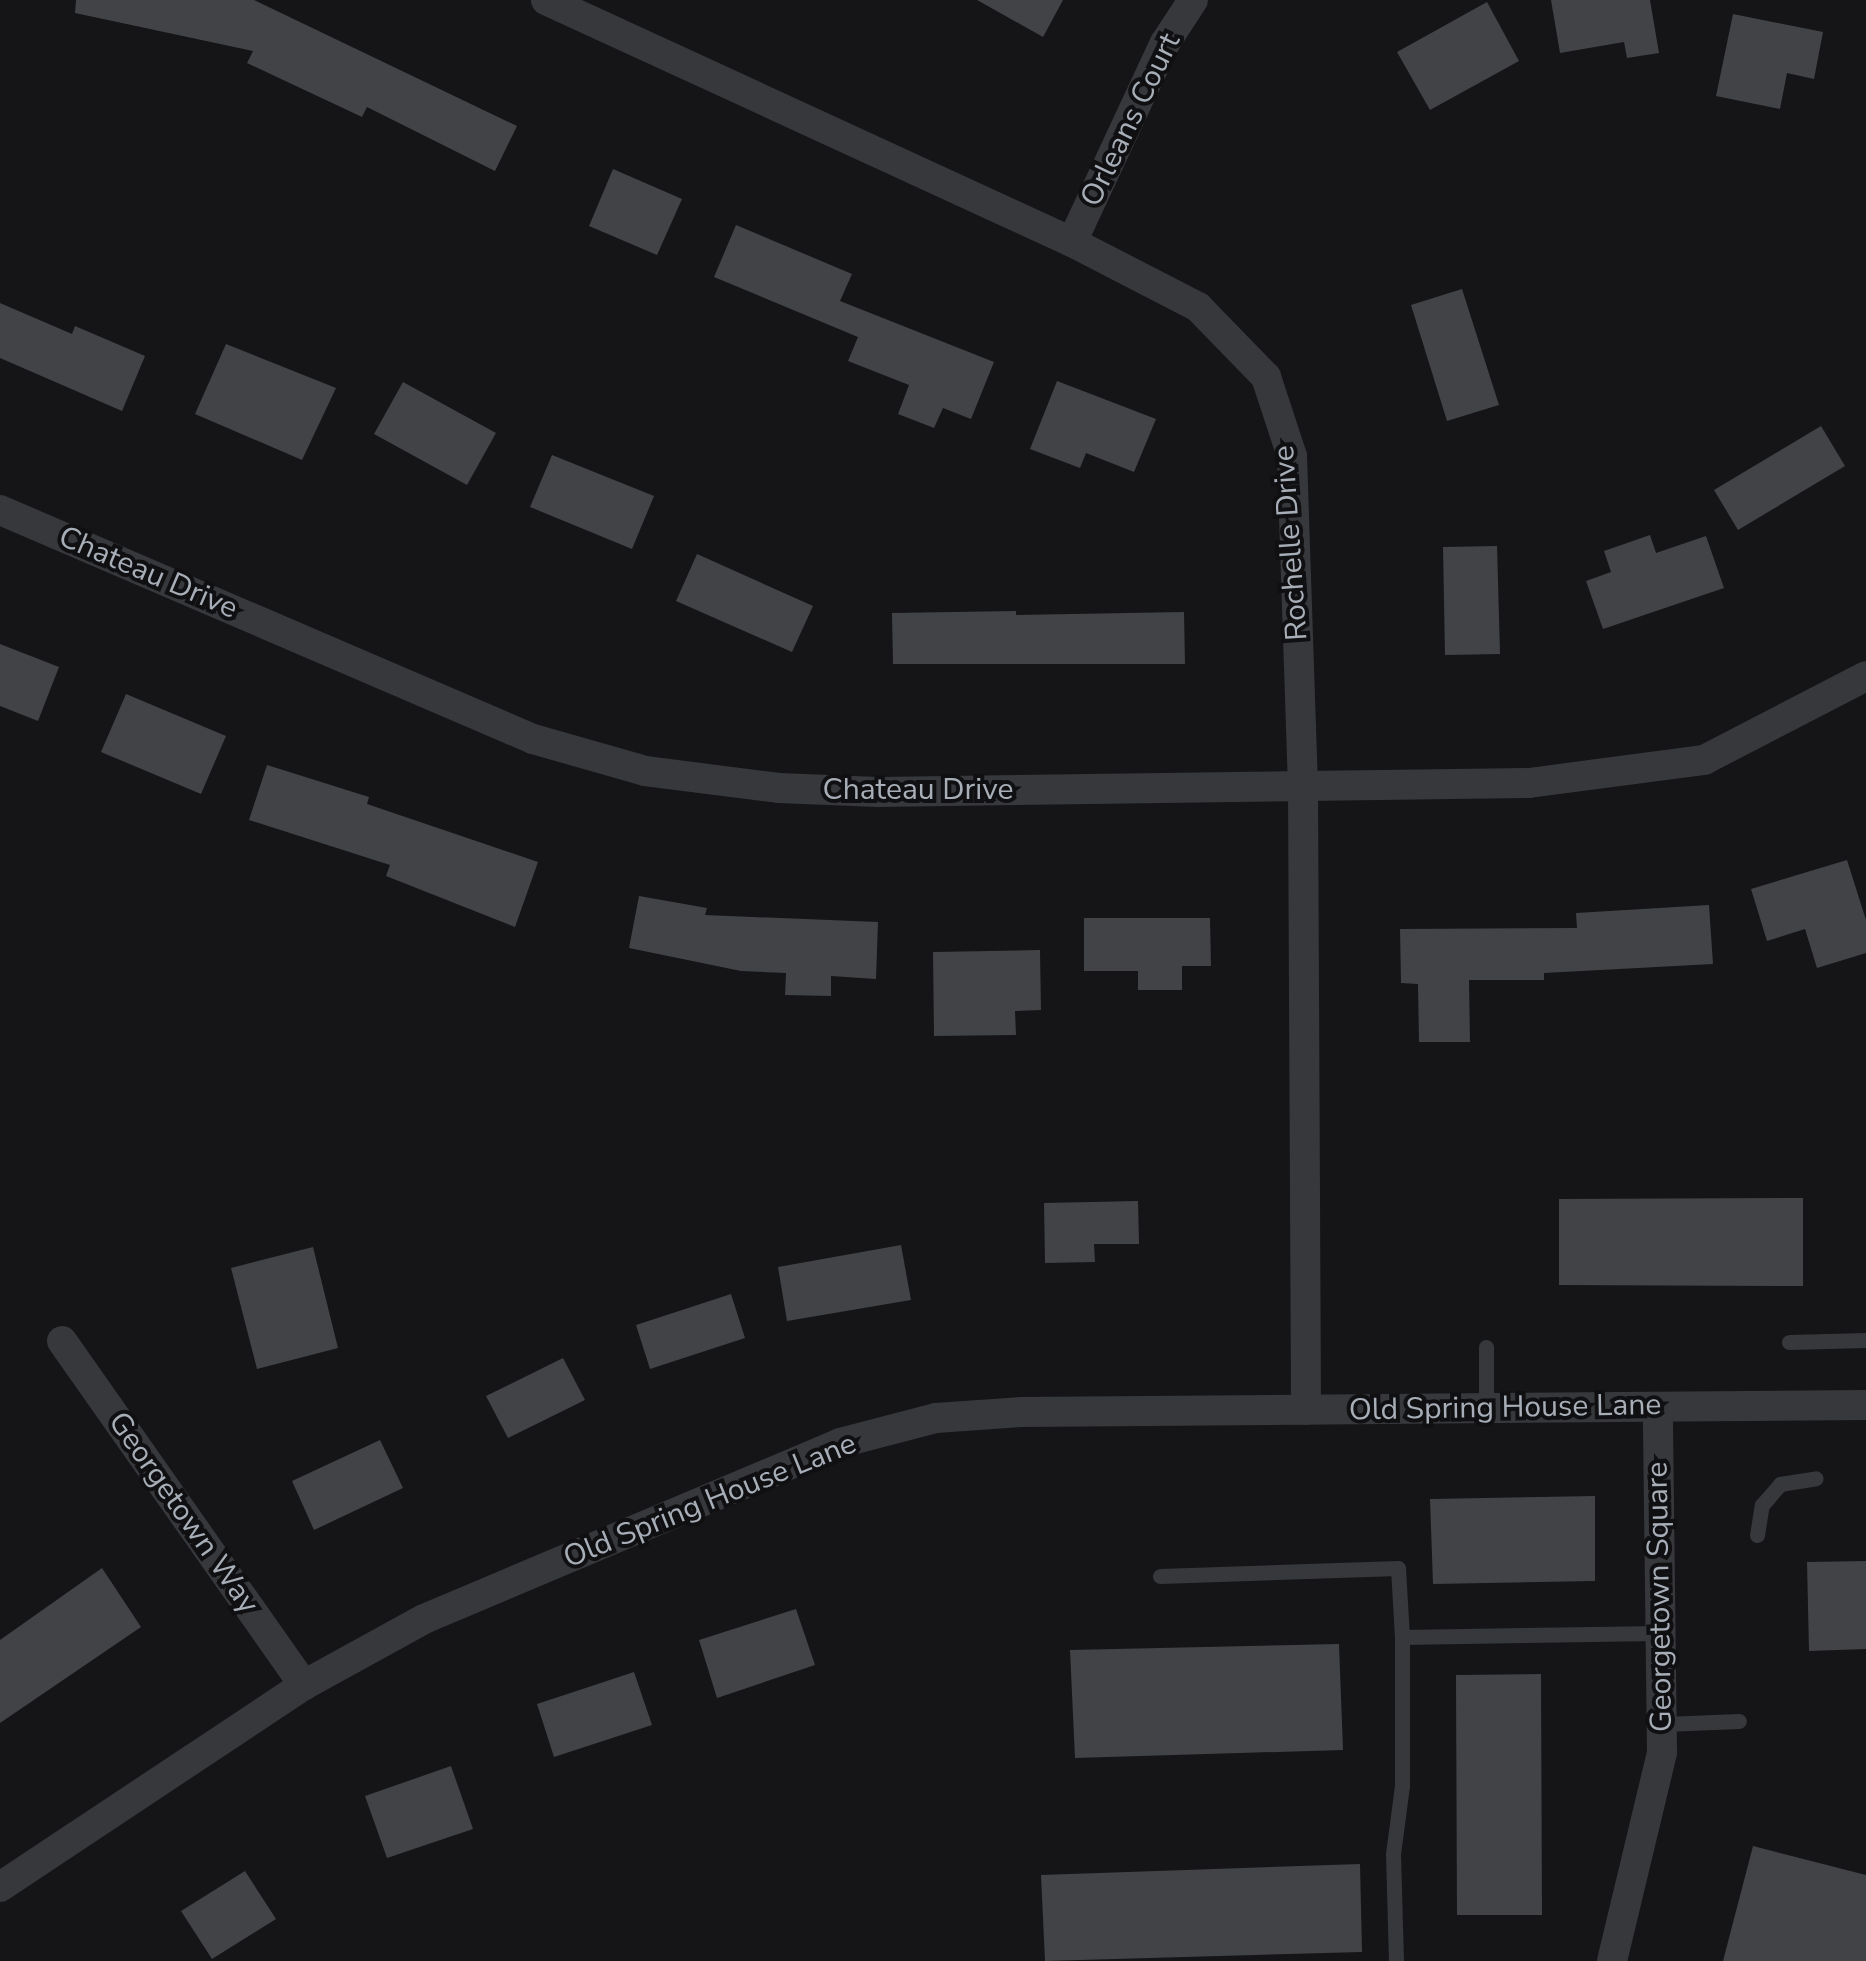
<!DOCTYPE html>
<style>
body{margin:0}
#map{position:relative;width:1866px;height:1961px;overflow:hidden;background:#151517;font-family:"Nunito Sans",sans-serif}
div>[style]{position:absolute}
.building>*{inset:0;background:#414347}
.service>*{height:15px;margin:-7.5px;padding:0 7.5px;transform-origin:7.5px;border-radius:7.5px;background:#36383c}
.minor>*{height:30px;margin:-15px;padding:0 15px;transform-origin:15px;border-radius:15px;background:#36383c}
span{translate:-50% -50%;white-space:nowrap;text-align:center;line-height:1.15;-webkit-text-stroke:8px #101012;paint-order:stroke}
.street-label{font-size:30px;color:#a7aeb7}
</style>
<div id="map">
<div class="building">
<i style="clip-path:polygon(76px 0,254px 0,517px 126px,495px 171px,367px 107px,362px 117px,247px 63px,253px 51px,75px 13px)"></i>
<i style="clip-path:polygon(977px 0,1063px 0,1043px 37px)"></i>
<i style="clip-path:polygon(1551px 0,1650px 0,1659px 53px,1627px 58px,1624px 42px,1560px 53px)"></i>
<i style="clip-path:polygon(1487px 2px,1519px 61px,1430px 110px,1397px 52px)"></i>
<i style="clip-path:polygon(1733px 14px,1823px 32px,1814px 79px,1787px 73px,1780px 109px,1716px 96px)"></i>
<i style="clip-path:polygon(613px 169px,682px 199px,657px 255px,589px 226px)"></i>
<i style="clip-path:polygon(736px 225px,852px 274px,840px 301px,994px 362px,971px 419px,943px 408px,934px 428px,898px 414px,909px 385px,848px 361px,858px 337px,714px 277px)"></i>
<i style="clip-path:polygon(1462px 289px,1499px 405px,1447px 421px,1411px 305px)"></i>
<i style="clip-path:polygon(0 303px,72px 334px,75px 326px,145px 356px,122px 411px,0 358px)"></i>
<i style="clip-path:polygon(226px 344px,336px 388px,302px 460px,195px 414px)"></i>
<i style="clip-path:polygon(1057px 381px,1156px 419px,1134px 472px,1086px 453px,1080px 468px,1030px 449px)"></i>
<i style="clip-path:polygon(403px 382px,496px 433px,467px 485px,374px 434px)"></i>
<i style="clip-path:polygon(1821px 426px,1845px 466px,1738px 530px,1714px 490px)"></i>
<i style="clip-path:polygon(552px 455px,654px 496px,632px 549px,530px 507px)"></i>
<i style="clip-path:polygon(1650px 535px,1656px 553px,1706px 536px,1724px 588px,1603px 629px,1586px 581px,1611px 572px,1604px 551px)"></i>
<i style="clip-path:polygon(1497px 546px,1500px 654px,1445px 655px,1443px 547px)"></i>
<i style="clip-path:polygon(697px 554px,813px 606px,792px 652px,676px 601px)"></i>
<i style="clip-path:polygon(1016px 611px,1016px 615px,1184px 612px,1185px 664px,893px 664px,892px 613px)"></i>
<i style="clip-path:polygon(0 644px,59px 667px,38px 721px,0 706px)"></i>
<i style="clip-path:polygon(126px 694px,226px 736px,201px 794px,101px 752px)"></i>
<i style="clip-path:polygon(267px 765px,369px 797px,367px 804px,538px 862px,515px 927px,386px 876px,390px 865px,249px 820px)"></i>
<i style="clip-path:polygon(1847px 860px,1866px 920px,1866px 953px,1817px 968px,1805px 929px,1767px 941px,1751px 889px)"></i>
<i style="clip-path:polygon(639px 896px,707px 908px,705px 915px,878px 922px,876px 979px,831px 976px,831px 996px,785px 995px,786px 973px,741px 971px,629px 948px)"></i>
<i style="clip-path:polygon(1709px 905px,1713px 964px,1544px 973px,1544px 980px,1469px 980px,1470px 1042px,1419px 1042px,1418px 984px,1401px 983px,1400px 929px,1577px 928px,1576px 913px)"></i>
<i style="clip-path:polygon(1084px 918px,1210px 918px,1211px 966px,1182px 966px,1182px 990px,1138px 990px,1138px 971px,1084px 971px)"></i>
<i style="clip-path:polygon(1040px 950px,1041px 1010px,1015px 1011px,1016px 1035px,934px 1036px,933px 952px)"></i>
<i style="clip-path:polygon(1803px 1198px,1803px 1286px,1559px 1285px,1559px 1199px)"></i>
<i style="clip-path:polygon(1138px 1201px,1139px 1244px,1094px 1244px,1095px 1262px,1045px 1263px,1044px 1203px)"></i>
<i style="clip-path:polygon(901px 1245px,911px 1300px,787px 1321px,778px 1267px)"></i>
<i style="clip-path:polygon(313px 1247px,338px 1348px,257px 1369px,231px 1268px)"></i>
<i style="clip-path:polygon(731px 1294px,745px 1338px,650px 1369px,636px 1325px)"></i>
<i style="clip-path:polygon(563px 1358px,585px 1400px,508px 1438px,486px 1396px)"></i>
<i style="clip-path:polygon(380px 1440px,403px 1488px,314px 1530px,292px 1481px)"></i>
<i style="clip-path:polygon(1595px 1496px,1595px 1581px,1433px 1584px,1430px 1499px)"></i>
<i style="clip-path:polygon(1866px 1561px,1866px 1649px,1809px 1651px,1807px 1562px)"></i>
<i style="clip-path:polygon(102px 1568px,141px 1627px,0 1723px,0 1640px)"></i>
<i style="clip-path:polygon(796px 1609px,815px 1665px,717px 1698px,699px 1640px)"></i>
<i style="clip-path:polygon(1339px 1644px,1343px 1750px,1075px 1758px,1070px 1650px)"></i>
<i style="clip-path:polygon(634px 1672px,652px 1725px,554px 1757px,537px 1704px)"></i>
<i style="clip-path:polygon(1541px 1674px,1542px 1915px,1457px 1915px,1456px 1675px)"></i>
<i style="clip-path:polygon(451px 1766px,473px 1829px,387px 1858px,365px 1796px)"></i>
<i style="clip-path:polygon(1753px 1846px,1866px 1875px,1866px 1961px,1723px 1961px)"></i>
<i style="clip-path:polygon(1360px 1864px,1362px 1952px,1045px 1961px,1041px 1875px)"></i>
<i style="clip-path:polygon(245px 1871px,276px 1919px,212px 1959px,181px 1911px)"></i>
</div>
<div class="service">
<i style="left:1789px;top:1342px;width:77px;rotate:-1.5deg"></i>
<i style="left:1486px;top:1347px;width:61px;rotate:90deg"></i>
<i style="left:1757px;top:1535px;width:30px;rotate:-81deg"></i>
<i style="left:1762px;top:1505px;width:28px;rotate:-49deg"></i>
<i style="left:1780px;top:1484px;width:36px;rotate:-9deg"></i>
<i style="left:1160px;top:1576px;width:238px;rotate:-1.9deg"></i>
<i style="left:1398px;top:1568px;width:69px;rotate:86.7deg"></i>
<i style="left:1402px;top:1637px;width:258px;rotate:-0.9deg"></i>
<i style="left:1664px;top:1724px;width:75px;rotate:-2.3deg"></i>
<i style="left:1396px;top:1961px;width:107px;rotate:-91.6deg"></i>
<i style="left:1393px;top:1854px;width:69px;rotate:-82.5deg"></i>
<i style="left:1402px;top:1786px;width:149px;rotate:-90deg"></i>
</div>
<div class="minor">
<i style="left:546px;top:0;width:579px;rotate:24.71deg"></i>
<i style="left:1072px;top:242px;width:142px;rotate:27.3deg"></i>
<i style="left:1198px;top:307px;width:98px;rotate:45.8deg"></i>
<i style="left:1266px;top:377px;width:83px;rotate:71.8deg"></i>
<i style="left:1292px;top:456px;width:332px;rotate:88.1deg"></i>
<i style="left:1303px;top:788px;width:622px;rotate:89.72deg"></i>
<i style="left:1072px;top:242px;width:220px;rotate:-65deg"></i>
<i style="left:1165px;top:43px;width:51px;rotate:-56.9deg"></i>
<i style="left:0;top:510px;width:580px;rotate:23.25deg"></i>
<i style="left:533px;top:739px;width:116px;rotate:15.9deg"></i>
<i style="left:645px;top:771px;width:135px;rotate:7.2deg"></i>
<i style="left:779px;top:788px;width:99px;rotate:2.3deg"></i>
<i style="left:878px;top:792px;width:651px;rotate:-0.79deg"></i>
<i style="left:1529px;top:783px;width:177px;rotate:-7.5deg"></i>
<i style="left:1704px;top:760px;width:182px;rotate:-27.4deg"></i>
<i style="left:62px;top:1341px;width:421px;rotate:54.9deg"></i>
<i style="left:0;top:1887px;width:365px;rotate:-33.6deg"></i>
<i style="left:304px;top:1685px;width:137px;rotate:-28.8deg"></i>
<i style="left:424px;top:1619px;width:452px;rotate:-22.9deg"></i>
<i style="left:840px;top:1443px;width:99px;rotate:-14.6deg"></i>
<i style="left:936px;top:1418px;width:85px;rotate:-4deg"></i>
<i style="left:1021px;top:1412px;width:845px;rotate:-0.47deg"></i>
<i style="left:1612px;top:1961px;width:215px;rotate:-76.5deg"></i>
<i style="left:1662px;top:1752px;width:345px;rotate:-90.7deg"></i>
</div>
<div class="street-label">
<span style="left:1131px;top:120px;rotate:-64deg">Orleans Court</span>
<span style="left:1291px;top:543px;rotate:-94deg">Rochelle Drive</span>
<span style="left:148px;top:573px;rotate:23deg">Chateau Drive</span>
<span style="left:918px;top:790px">Chateau Drive</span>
<span style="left:1505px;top:1408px;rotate:-1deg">Old Spring House Lane</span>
<span style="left:710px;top:1501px;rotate:-22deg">Old Spring House Lane</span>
<span style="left:183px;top:1513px;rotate:55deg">Georgetown Way</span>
<span style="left:1660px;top:1597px;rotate:-91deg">Georgetown Square</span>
</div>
</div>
